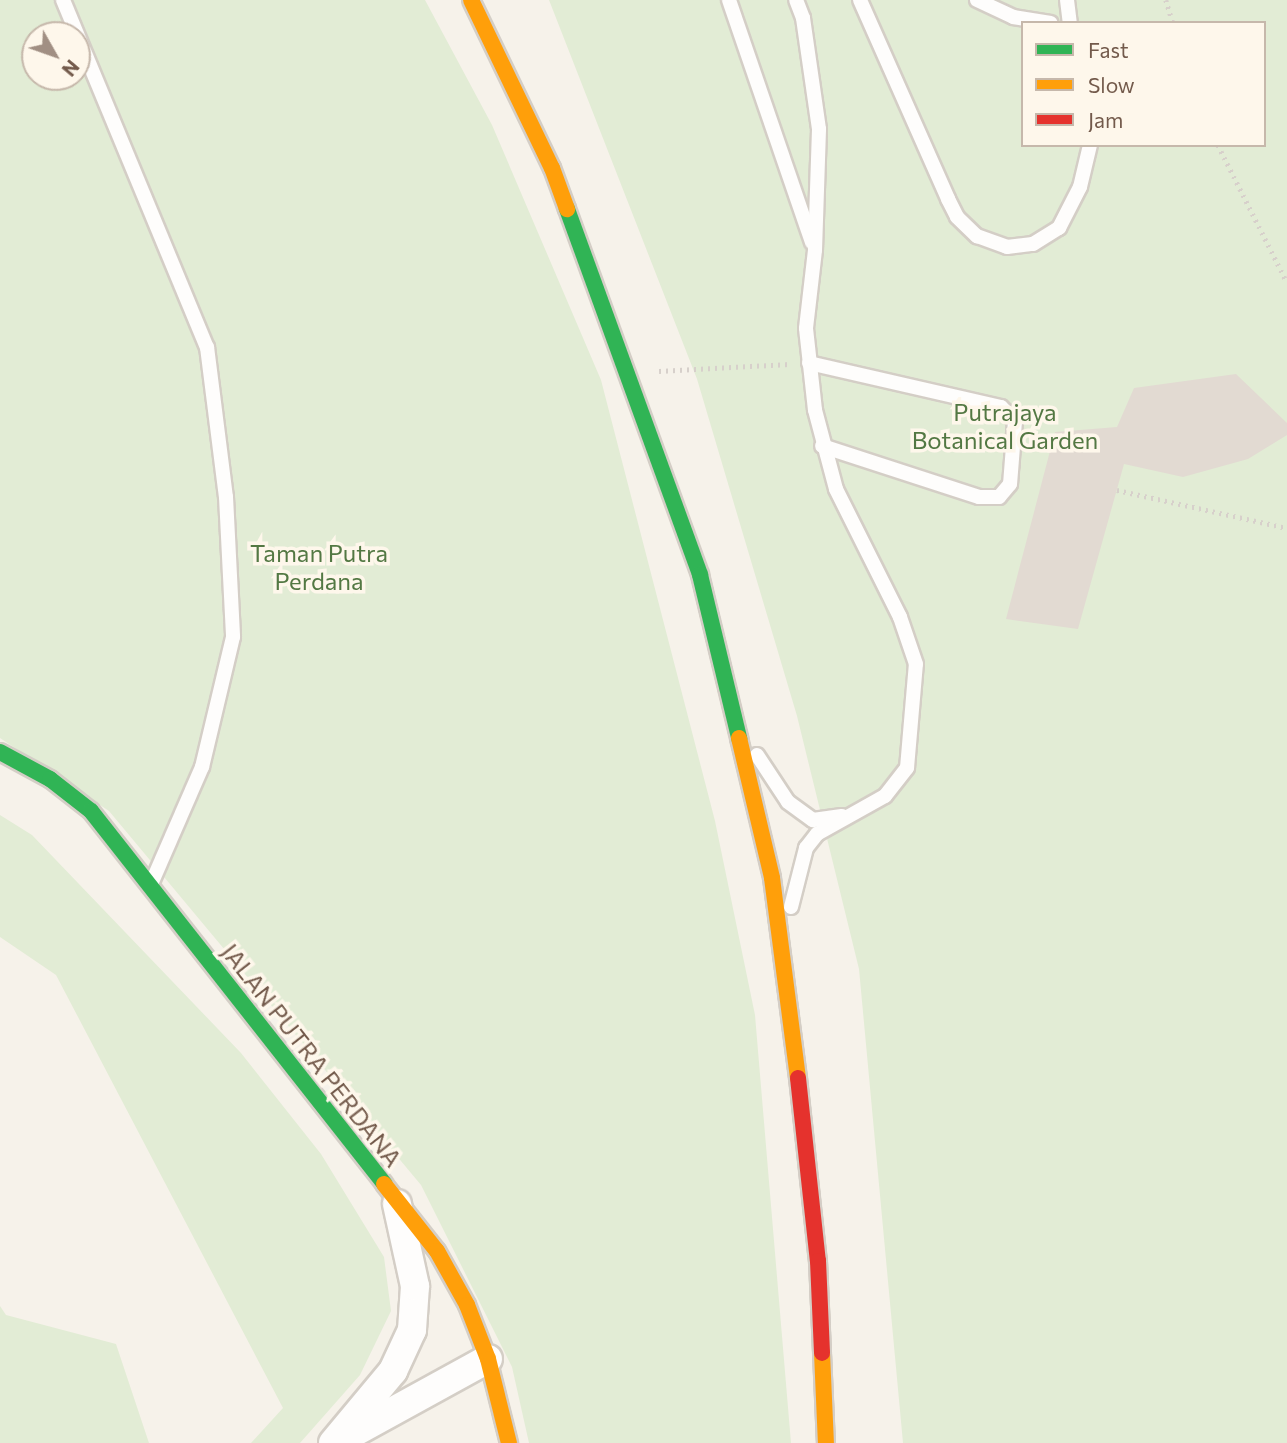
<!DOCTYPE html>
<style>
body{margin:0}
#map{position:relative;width:1287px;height:1443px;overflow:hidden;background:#f6f2ea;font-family:Commissioner,sans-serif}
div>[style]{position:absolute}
.green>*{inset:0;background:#e2ecd5}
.building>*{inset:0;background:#e2dad2}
.path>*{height:4.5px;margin-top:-2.25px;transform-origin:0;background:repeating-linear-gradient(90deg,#d7d0cb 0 2px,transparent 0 7px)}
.roads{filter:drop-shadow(2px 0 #d4cec6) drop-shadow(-2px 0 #d4cec6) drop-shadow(0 2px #d4cec6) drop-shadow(0 -2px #d4cec6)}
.lane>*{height:14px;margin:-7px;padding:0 7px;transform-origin:7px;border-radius:7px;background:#fefdfc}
.street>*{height:28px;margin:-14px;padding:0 14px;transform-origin:14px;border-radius:14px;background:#fefdfc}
.fast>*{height:16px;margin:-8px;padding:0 8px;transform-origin:8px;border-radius:8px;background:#30b455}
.slow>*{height:16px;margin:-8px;padding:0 8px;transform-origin:8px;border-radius:8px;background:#ff9f0a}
.jam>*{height:16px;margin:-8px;padding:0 8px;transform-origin:8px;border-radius:8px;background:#e5322d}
span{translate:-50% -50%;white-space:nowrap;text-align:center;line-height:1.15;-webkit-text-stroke:7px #fef7eb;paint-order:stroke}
.park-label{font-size:24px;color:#537843}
.street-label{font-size:24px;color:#735a4b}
.legend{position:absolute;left:1021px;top:21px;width:245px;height:126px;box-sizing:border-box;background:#fef7eb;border:2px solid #c6b8ab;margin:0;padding:9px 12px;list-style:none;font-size:21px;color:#735a4b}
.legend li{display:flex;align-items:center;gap:14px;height:35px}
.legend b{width:35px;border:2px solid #c6b8ab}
.north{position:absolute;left:21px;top:21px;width:70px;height:70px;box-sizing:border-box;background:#fef7eb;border:2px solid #c6b8ab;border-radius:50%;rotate:130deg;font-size:19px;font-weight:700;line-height:28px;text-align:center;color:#735a4b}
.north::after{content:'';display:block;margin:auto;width:24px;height:32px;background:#a18f83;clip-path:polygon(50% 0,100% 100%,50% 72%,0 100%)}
</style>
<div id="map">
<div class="green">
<i style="clip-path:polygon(evenodd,0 0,425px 0,492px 125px,601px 380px,715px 821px,755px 1015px,791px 1443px,529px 1443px,512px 1367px,421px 1185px,109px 811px,0 738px,0 0,35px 35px,77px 35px,77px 77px,35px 77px,35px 35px)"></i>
<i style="clip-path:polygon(evenodd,549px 0,1287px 0,1287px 1443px,903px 1443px,859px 969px,797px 716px,697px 379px,549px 0,1023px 23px,1264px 23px,1264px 145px,1023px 145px,1023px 23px)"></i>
<i style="clip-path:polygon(0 815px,32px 835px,241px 1053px,321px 1154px,384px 1257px,391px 1311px,360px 1375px,300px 1443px,251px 1443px,283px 1408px,56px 975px,0 937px)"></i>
<i style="clip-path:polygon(0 1306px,6px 1315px,116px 1344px,149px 1443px,0 1443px)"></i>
</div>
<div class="building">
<i style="clip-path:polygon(1236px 374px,1287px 423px,1287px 435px,1248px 459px,1183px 477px,1124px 464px,1078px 629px,1006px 619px,1055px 432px,1117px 427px,1134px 388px)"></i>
</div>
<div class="path">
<i style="left:1166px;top:0;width:24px;rotate:73deg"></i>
<i style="left:1218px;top:145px;width:153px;rotate:63.3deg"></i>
<i style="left:659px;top:371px;width:131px;rotate:-3.1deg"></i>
<i style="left:1117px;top:490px;width:174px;rotate:12.6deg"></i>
</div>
<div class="roads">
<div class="lane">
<i style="left:63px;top:0;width:376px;rotate:67.5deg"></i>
<i style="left:207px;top:347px;width:151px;rotate:82.8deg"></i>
<i style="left:226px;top:497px;width:140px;rotate:87.1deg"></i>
<i style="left:233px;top:637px;width:134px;rotate:103.4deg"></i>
<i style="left:202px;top:767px;width:125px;rotate:113.5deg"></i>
<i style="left:729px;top:0;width:256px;rotate:71.1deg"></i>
<i style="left:860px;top:0;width:218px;rotate:66.1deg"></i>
<i style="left:948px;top:199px;width:20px;rotate:63deg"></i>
<i style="left:957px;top:217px;width:28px;rotate:44deg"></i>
<i style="left:977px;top:236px;width:32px;rotate:20deg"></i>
<i style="left:1007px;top:247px;width:26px;rotate:-7deg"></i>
<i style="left:1033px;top:244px;width:31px;rotate:-32deg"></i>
<i style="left:1059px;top:228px;width:46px;rotate:-62.9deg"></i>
<i style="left:1080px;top:187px;width:43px;rotate:-76.6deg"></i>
<i style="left:977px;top:0;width:40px;rotate:25deg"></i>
<i style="left:1013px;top:17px;width:38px;rotate:9deg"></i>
<i style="left:1067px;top:0;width:23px;rotate:83deg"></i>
<i style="left:809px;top:363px;width:197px;rotate:12.9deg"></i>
<i style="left:1001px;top:407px;width:20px;rotate:45deg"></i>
<i style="left:1015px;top:421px;width:63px;rotate:94.5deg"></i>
<i style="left:1010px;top:484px;width:17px;rotate:130deg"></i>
<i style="left:999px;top:497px;width:20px;rotate:180deg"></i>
<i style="left:979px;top:497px;width:165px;rotate:-162deg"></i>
<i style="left:757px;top:755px;width:56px;rotate:56.6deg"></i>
<i style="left:788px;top:802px;width:31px;rotate:36deg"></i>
<i style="left:813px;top:820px;width:29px;rotate:-8deg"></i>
<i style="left:791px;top:907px;width:61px;rotate:-75.7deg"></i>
<i style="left:806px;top:848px;width:18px;rotate:-52deg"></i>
<i style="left:817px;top:834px;width:78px;rotate:-29.2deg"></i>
<i style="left:885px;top:796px;width:36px;rotate:-52deg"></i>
<i style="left:907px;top:768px;width:104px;rotate:-85.1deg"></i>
<i style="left:916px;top:664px;width:50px;rotate:-108.8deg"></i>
<i style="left:900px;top:617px;width:143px;rotate:-116.6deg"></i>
<i style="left:836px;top:489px;width:82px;rotate:-104.9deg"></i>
<i style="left:815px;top:410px;width:82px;rotate:-96.3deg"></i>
<i style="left:806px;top:328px;width:79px;rotate:-83.4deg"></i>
<i style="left:815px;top:250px;width:121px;rotate:-88.1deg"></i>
<i style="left:819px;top:129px;width:112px;rotate:-98.2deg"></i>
<i style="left:803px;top:18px;width:19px;rotate:-111deg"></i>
</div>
<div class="street">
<i style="left:346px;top:1437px;width:162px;rotate:-28.8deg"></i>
<i style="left:333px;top:1443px;width:94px;rotate:-50.2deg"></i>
<i style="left:393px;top:1371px;width:45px;rotate:-65.1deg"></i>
<i style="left:412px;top:1330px;width:44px;rotate:-86.1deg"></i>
<i style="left:415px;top:1286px;width:84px;rotate:-102.4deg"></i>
</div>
<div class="fast">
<i style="left:567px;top:209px;width:389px;rotate:70deg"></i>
<i style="left:700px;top:575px;width:168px;rotate:76.5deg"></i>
<i style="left:0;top:752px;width:57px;rotate:28.4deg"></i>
<i style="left:50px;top:779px;width:52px;rotate:38deg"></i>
<i style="left:91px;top:811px;width:474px;rotate:51.8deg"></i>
</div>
<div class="slow">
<i style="left:471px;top:0;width:187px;rotate:64.3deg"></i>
<i style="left:552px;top:168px;width:44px;rotate:69.9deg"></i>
<i style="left:739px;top:738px;width:144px;rotate:76.7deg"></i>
<i style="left:772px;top:878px;width:202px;rotate:82.6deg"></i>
<i style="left:384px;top:1184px;width:85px;rotate:51.7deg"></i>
<i style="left:437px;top:1251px;width:62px;rotate:60.9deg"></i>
<i style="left:467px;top:1305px;width:58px;rotate:68.7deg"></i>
<i style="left:488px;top:1359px;width:87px;rotate:76deg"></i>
<i style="left:822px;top:1353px;width:90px;rotate:87.5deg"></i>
</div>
<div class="jam">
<i style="left:798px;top:1078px;width:184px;rotate:83.8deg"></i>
<i style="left:818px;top:1261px;width:92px;rotate:87.5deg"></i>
</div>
</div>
<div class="park-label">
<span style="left:1005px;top:426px">Putrajaya<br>Botanical Garden</span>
<span style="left:319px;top:567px">Taman Putra<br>Perdana</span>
</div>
<div class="street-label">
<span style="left:312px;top:1055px;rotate:52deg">JALAN PUTRA PERDANA</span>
</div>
<ul class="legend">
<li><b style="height:9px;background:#30b455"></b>Fast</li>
<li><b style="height:9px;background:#ff9f0a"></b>Slow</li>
<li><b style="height:9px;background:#e5322d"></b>Jam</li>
</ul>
<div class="north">N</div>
</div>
